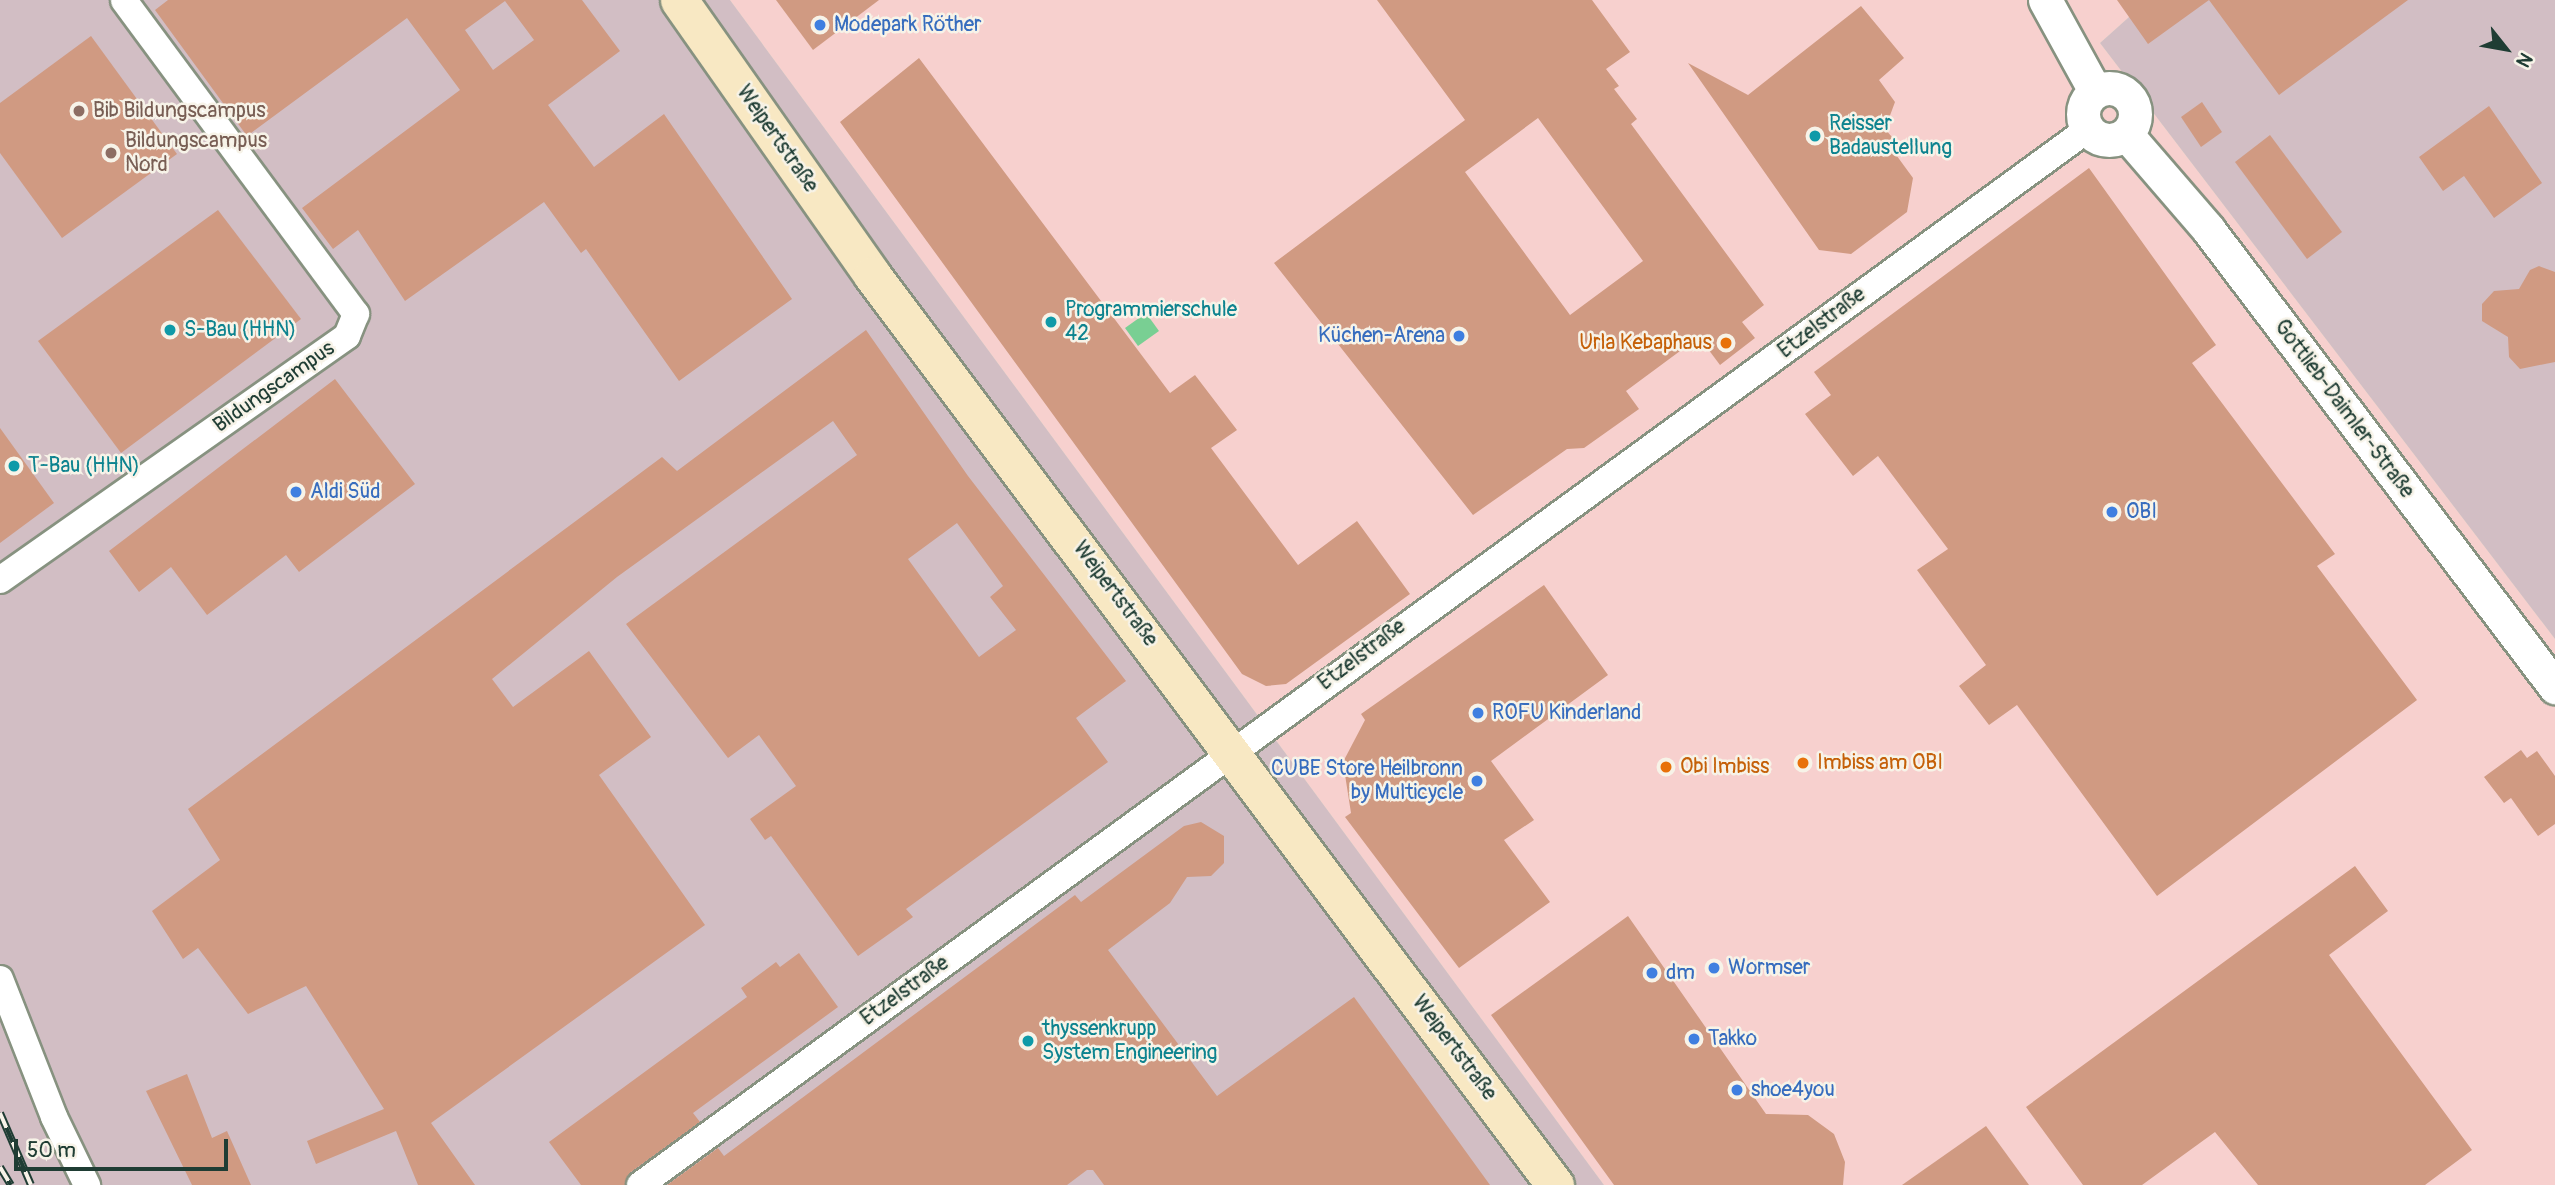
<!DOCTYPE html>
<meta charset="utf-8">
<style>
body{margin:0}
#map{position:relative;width:2555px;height:1185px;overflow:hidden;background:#efe7cd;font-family:Pangolin,sans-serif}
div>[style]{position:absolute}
.built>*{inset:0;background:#f7d0ce}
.industrial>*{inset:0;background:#d2bec4}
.green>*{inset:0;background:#79cf93}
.building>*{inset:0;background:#d09a82}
.roads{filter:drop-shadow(2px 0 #879280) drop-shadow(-2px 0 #879280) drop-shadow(0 2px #879280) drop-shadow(0 -2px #879280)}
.minor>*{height:26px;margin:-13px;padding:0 13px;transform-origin:13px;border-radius:13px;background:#fff}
.tertiary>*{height:33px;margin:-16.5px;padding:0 16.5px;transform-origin:16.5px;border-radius:16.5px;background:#fff}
.tertiary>.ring{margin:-16.5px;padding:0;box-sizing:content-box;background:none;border:33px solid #fff;border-radius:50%}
.secondary>*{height:37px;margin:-18.5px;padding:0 18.5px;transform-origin:18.5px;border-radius:18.5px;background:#f8e8c3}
.rail>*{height:8px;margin-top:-4px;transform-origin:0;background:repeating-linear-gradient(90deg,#f7f3e8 0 16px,#1f3d34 0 32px);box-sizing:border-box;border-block:2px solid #1f3d34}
.dots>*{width:19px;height:19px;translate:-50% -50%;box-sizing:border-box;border:4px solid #f7f3e8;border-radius:50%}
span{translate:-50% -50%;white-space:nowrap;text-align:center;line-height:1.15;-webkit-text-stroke:5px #f7f3e8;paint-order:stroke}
.shop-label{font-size:21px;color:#366cbe}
.left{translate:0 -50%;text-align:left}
.right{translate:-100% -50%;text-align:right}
.education-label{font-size:21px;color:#785e54}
.culture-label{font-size:21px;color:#0d838f}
.street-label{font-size:21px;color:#1f3d34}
.food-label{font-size:21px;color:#c56008}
.north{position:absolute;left:2471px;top:14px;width:70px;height:70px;-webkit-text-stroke:5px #f7f3e8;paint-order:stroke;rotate:121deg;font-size:19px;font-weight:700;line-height:28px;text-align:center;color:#1f3d34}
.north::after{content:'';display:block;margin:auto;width:24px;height:32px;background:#1f3d34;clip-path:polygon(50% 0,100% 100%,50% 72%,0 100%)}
.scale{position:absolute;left:14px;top:1139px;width:214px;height:32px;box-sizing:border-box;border:4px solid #1f3d34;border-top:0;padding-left:9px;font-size:21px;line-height:24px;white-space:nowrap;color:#1f3d34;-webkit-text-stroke:5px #f7f3e8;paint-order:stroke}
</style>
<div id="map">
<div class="built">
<i style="clip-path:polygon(730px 0,2148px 0,2100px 43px,2555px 639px,2555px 1185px,1604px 1185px)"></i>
</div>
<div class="industrial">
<i style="clip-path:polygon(0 0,730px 0,1604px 1185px,0 1185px)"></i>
<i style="clip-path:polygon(2148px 0,2555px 0,2555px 639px,2100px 43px)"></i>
</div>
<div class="green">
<i style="clip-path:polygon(1146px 313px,1159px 331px,1138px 346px,1125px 328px)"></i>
</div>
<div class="building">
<i style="clip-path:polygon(evenodd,168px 0,582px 0,620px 51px,548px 105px,594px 167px,664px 114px,792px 299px,679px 381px,586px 249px,581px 253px,544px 202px,405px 301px,358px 230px,333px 249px,302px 208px,460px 90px,407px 18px,247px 136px,155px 10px,168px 0,505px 1px,534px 40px,493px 70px,465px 30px,505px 1px)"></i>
<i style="clip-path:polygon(776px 0,879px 0,813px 50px)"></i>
<i style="clip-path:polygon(evenodd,1377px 0,1592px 0,1630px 52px,1606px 69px,1619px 86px,1614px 89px,1637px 119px,1631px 124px,1764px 305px,1742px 322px,1755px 338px,1720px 365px,1699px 337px,1626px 391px,1639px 409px,1584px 448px,1567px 449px,1473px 515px,1274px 263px,1465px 120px,1377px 0,1538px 118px,1643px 261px,1570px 315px,1465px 172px,1538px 118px)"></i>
<i style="clip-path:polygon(2117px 0,2408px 0,2279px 95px,2209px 0,2148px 44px)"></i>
<i style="clip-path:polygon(1861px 6px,1904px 58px,1879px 80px,1895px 102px,1885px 129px,1898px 144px,1894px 152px,1913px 178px,1907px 212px,1851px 254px,1819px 250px,1688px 63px,1748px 95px)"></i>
<i style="clip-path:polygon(91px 36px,177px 154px,62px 238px,0 153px,0 103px)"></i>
<i style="clip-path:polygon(919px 58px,1170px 393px,1195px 375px,1237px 430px,1211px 448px,1298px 565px,1357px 521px,1410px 594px,1286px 684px,1266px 686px,1242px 674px,840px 122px)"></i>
<i style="clip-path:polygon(2202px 102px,2222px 132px,2201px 147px,2181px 117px)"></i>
<i style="clip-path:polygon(2489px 106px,2542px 183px,2494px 218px,2464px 176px,2443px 191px,2419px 157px)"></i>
<i style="clip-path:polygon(2270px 135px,2342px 232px,2307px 259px,2235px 162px)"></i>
<i style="clip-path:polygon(2089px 168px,2216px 345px,2192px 363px,2335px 554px,2317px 566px,2417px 700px,2157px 896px,2017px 705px,1989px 725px,1959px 686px,1986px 665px,1917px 570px,1948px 549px,1878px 456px,1853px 476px,1805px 414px,1831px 395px,1814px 372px)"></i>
<i style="clip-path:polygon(218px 210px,301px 319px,121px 453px,38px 341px)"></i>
<i style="clip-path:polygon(2539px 266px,2555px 272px,2555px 362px,2520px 369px,2509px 357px,2508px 337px,2482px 321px,2482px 304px,2494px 291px,2519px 289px,2530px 270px)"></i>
<i style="clip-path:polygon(evenodd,866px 330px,968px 476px,1126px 681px,1076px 718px,1108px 762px,906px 909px,913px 917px,858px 956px,771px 836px,765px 840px,750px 819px,796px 786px,759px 735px,728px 758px,626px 624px,857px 455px,833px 421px,617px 577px,492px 679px,513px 707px,589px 651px,651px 737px,599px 775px,705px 925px,431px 1123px,475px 1185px,418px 1185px,396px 1131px,316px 1164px,307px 1141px,384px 1109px,306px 986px,248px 1014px,198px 948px,183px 959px,152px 911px,220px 860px,188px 809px,662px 457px,677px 471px,866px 330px,957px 523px,1003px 586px,990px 597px,1016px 630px,979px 657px,908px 559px,957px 523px)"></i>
<i style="clip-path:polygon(335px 379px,415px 484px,299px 572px,286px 555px,207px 615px,171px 567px,139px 592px,109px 551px)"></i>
<i style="clip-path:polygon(0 428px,54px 503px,0 543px)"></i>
<i style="clip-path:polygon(1544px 585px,1608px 675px,1491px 761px,1534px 820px,1504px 840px,1550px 902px,1459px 968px,1345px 817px,1351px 813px,1343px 762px,1365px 720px,1361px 714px)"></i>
<i style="clip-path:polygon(2521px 750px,2527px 758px,2537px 751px,2555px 776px,2555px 824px,2538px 836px,2511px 798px,2504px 803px,2484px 777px)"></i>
<i style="clip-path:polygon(1201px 822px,1224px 836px,1224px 863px,1211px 876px,1187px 877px,1170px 903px,1108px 950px,1217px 1096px,1354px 997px,1490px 1185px,1104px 1185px,1093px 1170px,1087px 1170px,1067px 1185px,667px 1185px,718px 1148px,724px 1156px,1075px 895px,1081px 902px,1184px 826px)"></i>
<i style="clip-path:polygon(2355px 866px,2388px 911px,2329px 955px,2472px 1150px,2425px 1185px,2258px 1185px,2215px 1132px,2142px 1185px,2083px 1185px,2026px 1107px)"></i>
<i style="clip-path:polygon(1628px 916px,1766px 1114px,1808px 1115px,1834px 1134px,1845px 1162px,1843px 1185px,1614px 1185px,1491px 1015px)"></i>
<i style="clip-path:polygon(799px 953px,838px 1007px,693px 1113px,700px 1122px,631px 1172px,625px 1185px,581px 1185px,549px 1142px,747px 997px,741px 988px,776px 962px,780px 967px)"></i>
<i style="clip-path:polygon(187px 1074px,212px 1138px,227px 1131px,251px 1185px,192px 1185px,146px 1091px)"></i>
<i style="clip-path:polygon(1986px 1126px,2029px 1185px,1902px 1185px)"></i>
</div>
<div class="roads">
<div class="minor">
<i style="left:0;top:580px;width:424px;rotate:-35.1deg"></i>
<i style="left:347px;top:336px;width:24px;rotate:-68deg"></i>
<i style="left:356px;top:314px;width:390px;rotate:-126.5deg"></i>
<i style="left:0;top:979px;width:148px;rotate:68.6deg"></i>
<i style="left:54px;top:1117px;width:76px;rotate:64.1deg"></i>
<i style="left:640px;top:1185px;width:1791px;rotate:-36.1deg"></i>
</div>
<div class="tertiary">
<i style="left:2045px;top:0;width:104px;rotate:61.2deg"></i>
<i class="ring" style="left:2083px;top:88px;width:19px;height:19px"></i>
<i style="left:2127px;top:135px;width:124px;rotate:49.2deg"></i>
<i style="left:2208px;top:229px;width:575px;rotate:52.85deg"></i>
</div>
<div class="secondary">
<i style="left:679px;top:0;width:336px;rotate:54.9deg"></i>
<i style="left:872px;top:275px;width:1138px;rotate:53.11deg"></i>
</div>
</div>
<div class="rail">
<i style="left:0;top:1113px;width:78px;rotate:66.7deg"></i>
<i style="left:0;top:1167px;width:21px;rotate:59deg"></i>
</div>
<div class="dots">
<i style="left:820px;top:25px;background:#3f7fe0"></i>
<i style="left:79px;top:111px;background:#8d6e63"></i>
<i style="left:1815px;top:136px;background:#0f9aa8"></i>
<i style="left:111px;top:153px;background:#8d6e63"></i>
<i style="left:1051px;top:322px;background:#0f9aa8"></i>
<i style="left:170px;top:330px;background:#0f9aa8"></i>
<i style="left:1459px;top:336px;background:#3f7fe0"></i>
<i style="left:1726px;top:343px;background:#e8710a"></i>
<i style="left:14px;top:466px;background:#0f9aa8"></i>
<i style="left:296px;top:492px;background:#3f7fe0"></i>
<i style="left:2112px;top:512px;background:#3f7fe0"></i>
<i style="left:1478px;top:713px;background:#3f7fe0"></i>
<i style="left:1803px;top:763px;background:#e8710a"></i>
<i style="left:1666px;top:767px;background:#e8710a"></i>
<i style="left:1477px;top:781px;background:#3f7fe0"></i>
<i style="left:1714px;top:968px;background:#3f7fe0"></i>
<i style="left:1652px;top:973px;background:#3f7fe0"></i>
<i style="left:1694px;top:1039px;background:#3f7fe0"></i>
<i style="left:1028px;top:1041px;background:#0f9aa8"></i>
<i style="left:1737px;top:1090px;background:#3f7fe0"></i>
</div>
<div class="shop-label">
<span class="left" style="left:834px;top:25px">Modepark Röther</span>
<span class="right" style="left:1445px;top:336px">Küchen-Arena</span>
<span class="left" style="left:310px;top:492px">Aldi Süd</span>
<span class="left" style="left:2126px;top:512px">OBI</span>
<span class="left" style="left:1492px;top:713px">ROFU Kinderland</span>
<span class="right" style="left:1463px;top:781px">CUBE Store Heilbronn<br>by Multicycle</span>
<span class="left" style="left:1728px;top:968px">Wormser</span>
<span class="left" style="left:1666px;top:973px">dm</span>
<span class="left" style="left:1708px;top:1039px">Takko</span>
<span class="left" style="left:1751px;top:1090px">shoe4you</span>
</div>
<div class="education-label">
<span class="left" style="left:93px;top:111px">Bib Bildungscampus</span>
<span class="left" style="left:125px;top:153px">Bildungscampus<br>Nord</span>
</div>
<div class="culture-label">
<span class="left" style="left:1829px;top:136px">Reisser<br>Badaustellung</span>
<span class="left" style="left:1065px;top:322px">Programmierschule<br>42</span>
<span class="left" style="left:184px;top:330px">S-Bau (HHN)</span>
<span class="left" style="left:28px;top:466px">T-Bau (HHN)</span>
<span class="left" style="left:1042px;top:1041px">thyssenkrupp<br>System Engineering</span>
</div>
<div class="street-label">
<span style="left:777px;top:139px;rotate:55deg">Weipertstraße</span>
<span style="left:1822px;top:323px;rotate:-37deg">Etzelstraße</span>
<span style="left:274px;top:387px;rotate:-35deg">Bildungscampus</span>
<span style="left:2344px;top:409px;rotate:53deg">Gottlieb-Daimler-Straße</span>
<span style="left:1115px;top:594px;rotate:53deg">Weipertstraße</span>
<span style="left:1362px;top:655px;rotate:-37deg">Etzelstraße</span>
<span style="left:905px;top:991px;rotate:-36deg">Etzelstraße</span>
<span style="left:1454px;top:1048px;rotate:53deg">Weipertstraße</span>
</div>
<div class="food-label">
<span class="right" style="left:1712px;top:343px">Urla Kebaphaus</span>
<span class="left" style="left:1817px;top:763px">Imbiss am OBI</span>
<span class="left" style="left:1680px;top:767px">Obi Imbiss</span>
</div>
<div class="north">N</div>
<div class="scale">50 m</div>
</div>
